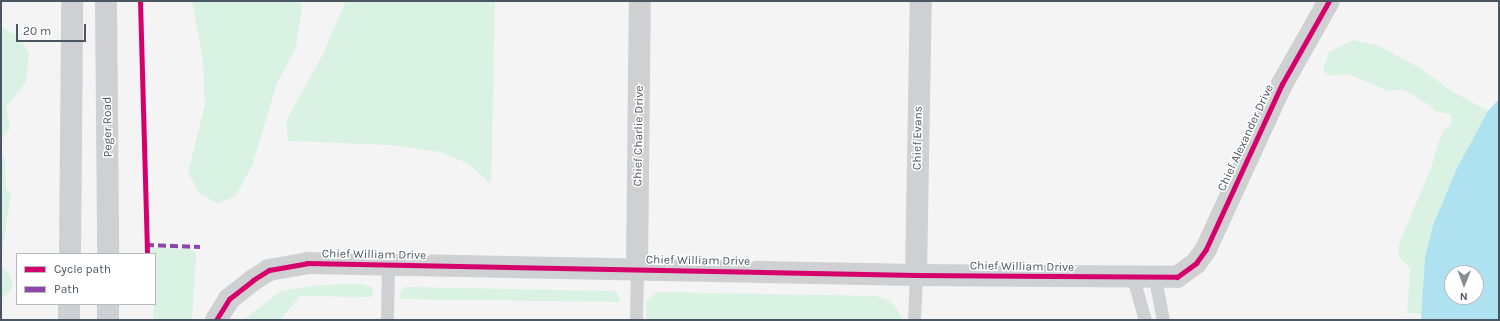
<!DOCTYPE html>
<style>
body{margin:0}
#map{position:relative;width:1500px;height:321px;overflow:hidden;background:#f4f4f4;font-family:Karla,sans-serif}
div>[style]{position:absolute}
.green>*{inset:0;background:#d9f2e3}
.water>*{inset:0;background:#aee2f0}
.service>*{height:13px;margin:-6.5px;padding:0 6.5px;transform-origin:6.5px;border-radius:6.5px;background:#ced0d2}
.minor>*{height:22px;margin:-11px;padding:0 11px;transform-origin:11px;border-radius:11px;background:#ced0d2}
.secondary>*{height:22px;margin:-11px;padding:0 11px;transform-origin:11px;border-radius:11px;background:#ced0d4}
.quiet>*{height:4px;margin-top:-2px;transform-origin:0;background:repeating-linear-gradient(90deg,#8e44ad 0 8px,transparent 0 12px)}
.cycleway>*{height:5px;margin:-2.5px;padding:0 2.5px;transform-origin:2.5px;border-radius:2.5px;background:#d6006c}
span{translate:-50% -50%;white-space:nowrap;text-align:center;line-height:1.15;-webkit-text-stroke:3px #fff;paint-order:stroke}
.street-label{font-size:12px;color:#4a5661}
.frame{position:absolute;inset:0;border:2px solid #4a5661;pointer-events:none}
.legend{position:absolute;left:16px;top:253px;width:140px;height:52px;box-sizing:border-box;background:#fff;border:1px solid #b7bbc0;margin:0;padding:5px 7px;list-style:none;font-size:12px;color:#4a5661}
.legend li{display:flex;align-items:center;gap:8px;height:20px}
.legend b{width:20px;border:1px solid #b7bbc0}
.north{position:absolute;left:1444px;top:265px;width:40px;height:40px;box-sizing:border-box;background:#fff;border:1px solid #b7bbc0;border-radius:50%;rotate:181deg;font-size:11px;font-weight:700;line-height:16px;text-align:center;color:#4a5661}
.north::after{content:'';display:block;margin:auto;width:14px;height:18px;background:#868d94;clip-path:polygon(50% 0,100% 100%,50% 72%,0 100%)}
.scale{position:absolute;left:16px;top:24px;width:70px;height:18px;box-sizing:border-box;border:2px solid #4a5661;border-top:0;padding-left:5px;font-size:12px;line-height:14px;white-space:nowrap;color:#4a5661;-webkit-text-stroke:3px #fff;paint-order:stroke}
</style>
<div id="map">
<div class="green">
<i style="clip-path:polygon(192px 1px,301px 1px,302px 6px,296px 48px,277px 83px,252px 166px,235px 197px,217px 203px,200px 194px,188px 173px,205px 104px,203px 61px)"></i>
<i style="clip-path:polygon(346px 1px,495px 1px,491px 184px,467px 163px,440px 152px,390px 145px,288px 141px,286px 121px,322px 56px)"></i>
<i style="clip-path:polygon(1px 26px,17px 36px,29px 52px,26px 82px,6px 107px,10px 128px,1px 140px,1px 147px)"></i>
<i style="clip-path:polygon(1353px 40px,1377px 45px,1420px 68px,1450px 90px,1488px 111px,1457px 168px,1433px 225px,1425px 257px,1422px 314px,1407px 313px,1410px 273px,1410px 268px,1398px 256px,1399px 244px,1431px 168px,1440px 138px,1444px 130px,1451px 126px,1451px 114px,1435px 111px,1429px 105px,1403px 89px,1388px 91px,1348px 74px,1334px 76px,1327px 74px,1323px 70px,1329px 52px)"></i>
<i style="clip-path:polygon(1px 151px,5px 161px,6px 188px,11px 195px,1px 260px)"></i>
<i style="clip-path:polygon(152px 248px,191px 249px,196px 253px,192px 320px,153px 320px,155px 254px,152px 254px)"></i>
<i style="clip-path:polygon(1px 264px,10px 275px,12px 283px,11px 291px,1px 299px)"></i>
<i style="clip-path:polygon(363px 284px,373px 288px,372px 297px,300px 296px,280px 320px,243px 320px,281px 291px,317px 285px)"></i>
<i style="clip-path:polygon(405px 287px,613px 291px,617px 293px,620px 299px,619px 302px,399px 299px,401px 290px)"></i>
<i style="clip-path:polygon(657px 292px,876px 296px,890px 301px,898px 310px,902px 320px,646px 320px,646px 301px)"></i>
</div>
<div class="water">
<i style="clip-path:polygon(evenodd,1499px 99px,1499px 320px,1421px 320px,1425px 257px,1433px 225px,1457px 168px,1488px 111px,1499px 99px,1452px 273px,1476px 273px,1476px 297px,1452px 297px,1452px 273px)"></i>
</div>
<div class="service">
<i style="left:1133px;top:278px;width:44px;rotate:74.1deg"></i>
<i style="left:1155px;top:279px;width:42px;rotate:79deg"></i>
<i style="left:387px;top:320px;width:55px;rotate:-89deg"></i>
<i style="left:636px;top:320px;width:50px;rotate:-88.9deg"></i>
<i style="left:914px;top:320px;width:45px;rotate:-87.5deg"></i>
</div>
<div class="minor">
<i style="left:637px;top:270px;width:269px;rotate:-89.4deg"></i>
<i style="left:916px;top:275px;width:274px;rotate:-89deg"></i>
<i style="left:216px;top:320px;width:25px;rotate:-58deg"></i>
<i style="left:229px;top:299px;width:31px;rotate:-38deg"></i>
<i style="left:253px;top:280px;width:19px;rotate:-32deg"></i>
<i style="left:269px;top:270px;width:39px;rotate:-10deg"></i>
<i style="left:307px;top:263px;width:609px;rotate:1.13deg"></i>
<i style="left:916px;top:275px;width:261px;rotate:0.4deg"></i>
<i style="left:1177px;top:277px;width:24px;rotate:-36deg"></i>
<i style="left:1196px;top:263px;width:17px;rotate:-54deg"></i>
<i style="left:1206px;top:249px;width:182px;rotate:-65.3deg"></i>
<i style="left:1282px;top:84px;width:95px;rotate:-60.5deg"></i>
</div>
<div class="secondary">
<i style="left:106px;top:1px;width:253px;rotate:89.5deg"></i>
<i style="left:70px;top:254px;width:253px;rotate:-89.5deg"></i>
<i style="left:69px;top:320px;width:16px;rotate:-90deg"></i>
<i style="left:108px;top:320px;width:16px;rotate:-90deg"></i>
</div>
<div class="quiet">
<i style="left:146px;top:245px;width:54px;rotate:2.1deg"></i>
</div>
<div class="cycleway">
<i style="left:140px;top:1px;width:253px;rotate:88.4deg"></i>
<i style="left:216px;top:320px;width:25px;rotate:-58deg"></i>
<i style="left:229px;top:299px;width:31px;rotate:-38deg"></i>
<i style="left:253px;top:280px;width:19px;rotate:-32deg"></i>
<i style="left:269px;top:270px;width:39px;rotate:-10deg"></i>
<i style="left:307px;top:263px;width:609px;rotate:1.13deg"></i>
<i style="left:916px;top:275px;width:261px;rotate:0.4deg"></i>
<i style="left:1177px;top:277px;width:24px;rotate:-36deg"></i>
<i style="left:1196px;top:263px;width:17px;rotate:-54deg"></i>
<i style="left:1206px;top:249px;width:182px;rotate:-65.3deg"></i>
<i style="left:1282px;top:84px;width:95px;rotate:-60.5deg"></i>
</div>
<div class="street-label">
<span style="left:108px;top:127px;rotate:-91deg">Peger Road</span>
<span style="left:639px;top:136px;rotate:-89deg">Chief Charlie Drive</span>
<span style="left:918px;top:138px;rotate:-89deg">Chief Evans</span>
<span style="left:1246px;top:138px;rotate:-65deg">Chief Alexander Drive</span>
<span style="left:374px;top:255px;rotate:1deg">Chief William Drive</span>
<span style="left:698px;top:261px;rotate:1deg">Chief William Drive</span>
<span style="left:1022px;top:267px;rotate:1deg">Chief William Drive</span>
</div>
<div class="frame"></div>
<ul class="legend">
<li><b style="height:5px;background:#d6006c"></b>Cycle path</li>
<li><b style="height:5px;background:#8e44ad"></b>Path</li>
</ul>
<div class="north">N</div>
<div class="scale">20 m</div>
</div>
